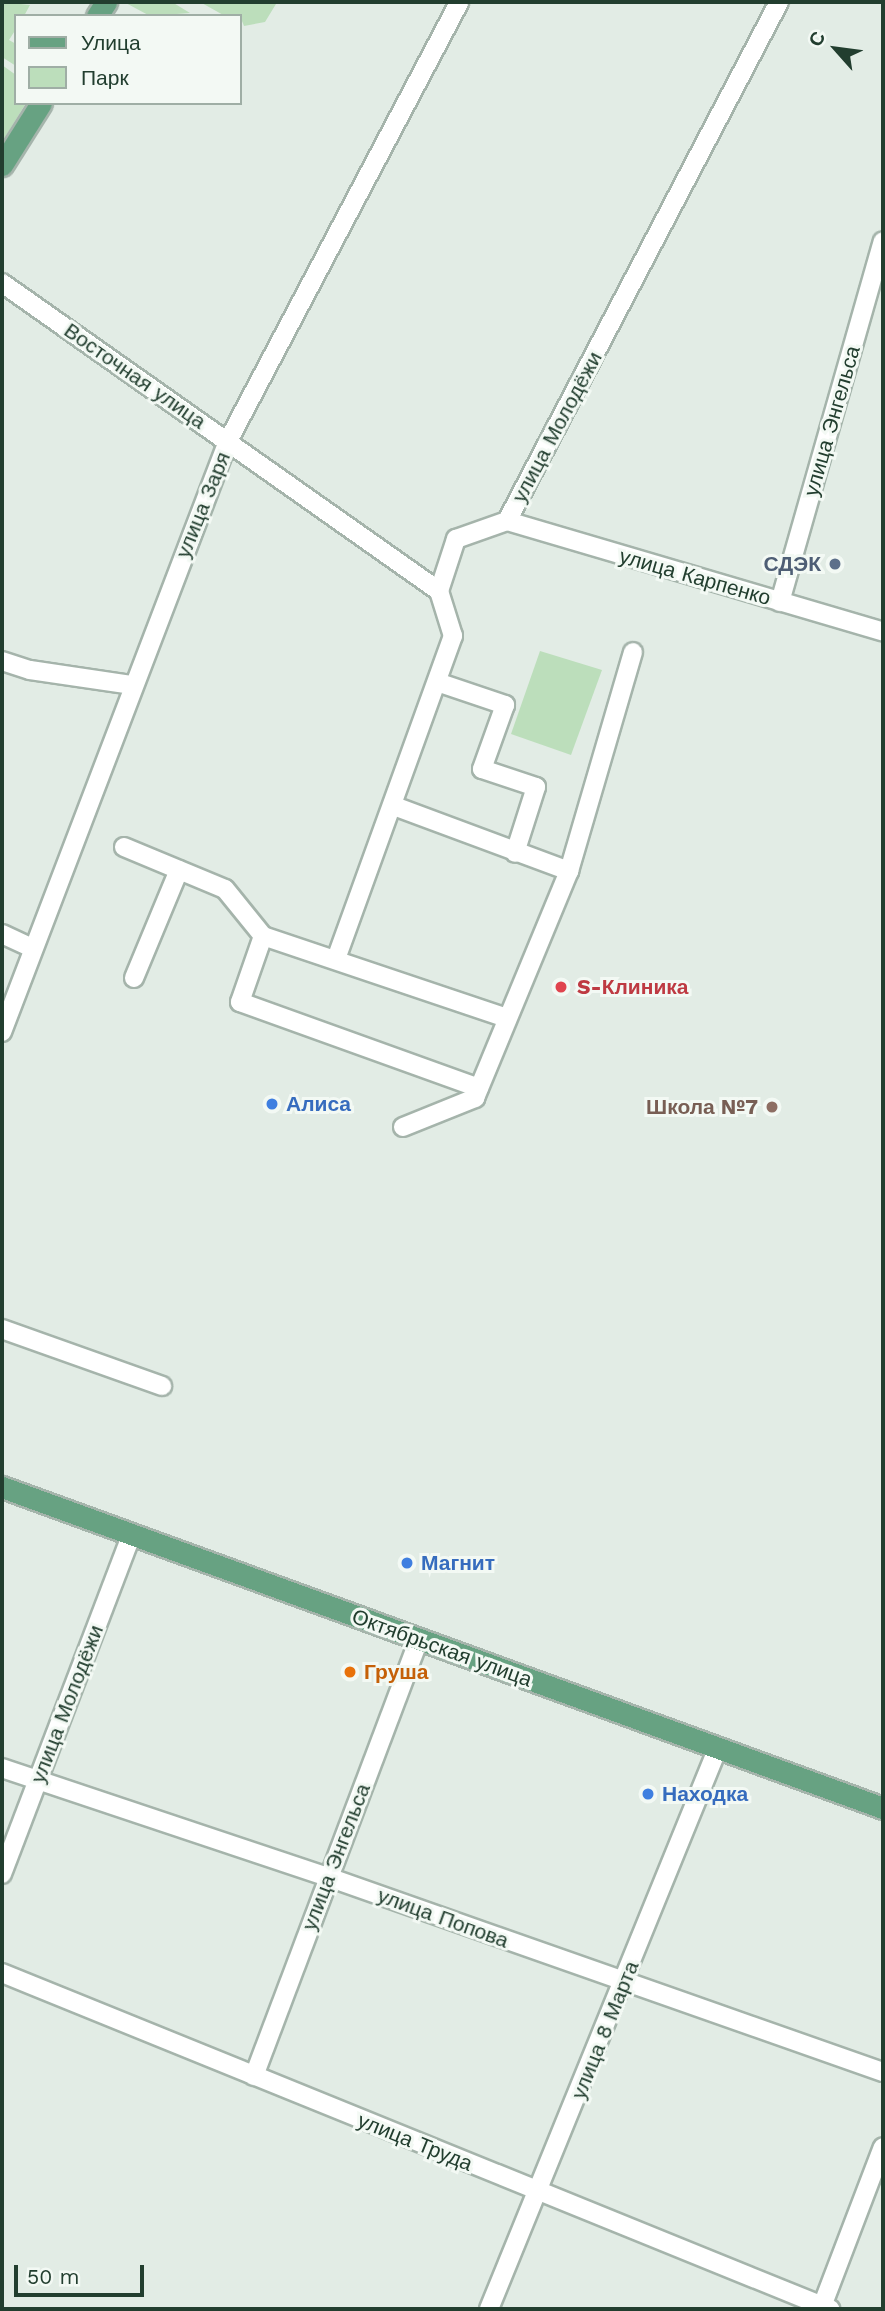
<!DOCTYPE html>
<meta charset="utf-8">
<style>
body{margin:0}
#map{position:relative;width:885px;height:2311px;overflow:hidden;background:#e2ece5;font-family:"Work Sans",sans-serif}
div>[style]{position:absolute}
.green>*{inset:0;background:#bcdebb}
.roads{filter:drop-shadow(2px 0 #a5b4ab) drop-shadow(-2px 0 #a5b4ab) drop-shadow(0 2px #a5b4ab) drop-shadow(0 -2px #a5b4ab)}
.minor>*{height:18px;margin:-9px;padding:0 9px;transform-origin:9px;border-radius:9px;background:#fff}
.major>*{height:21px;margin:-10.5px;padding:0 10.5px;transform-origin:10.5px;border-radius:10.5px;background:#67a282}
.dots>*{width:19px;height:19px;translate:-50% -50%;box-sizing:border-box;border:4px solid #f3f9f4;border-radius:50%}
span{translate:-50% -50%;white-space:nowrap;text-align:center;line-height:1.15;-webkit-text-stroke:6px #f3f9f4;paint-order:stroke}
.street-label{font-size:21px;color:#223e2f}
.service-label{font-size:21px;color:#4e5e75;font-weight:700}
.right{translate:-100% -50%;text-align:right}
.health-label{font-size:21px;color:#be3a42;font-weight:700}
.left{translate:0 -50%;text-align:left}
.shop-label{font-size:21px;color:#366cbe;font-weight:700}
.education-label{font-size:21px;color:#785e54;font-weight:700}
.food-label{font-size:21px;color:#c56008;font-weight:700}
.frame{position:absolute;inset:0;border:4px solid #223e2f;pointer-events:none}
.legend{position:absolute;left:14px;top:14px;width:228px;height:91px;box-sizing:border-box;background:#f3f9f4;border:2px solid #9faea5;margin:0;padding:9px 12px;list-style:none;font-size:21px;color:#223e2f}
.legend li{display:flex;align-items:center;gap:14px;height:35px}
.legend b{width:35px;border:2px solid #9faea5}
.north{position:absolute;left:801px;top:14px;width:70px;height:70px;-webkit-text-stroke:5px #f3f9f4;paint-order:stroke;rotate:298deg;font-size:19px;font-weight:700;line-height:28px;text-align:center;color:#223e2f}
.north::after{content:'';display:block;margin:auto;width:24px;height:32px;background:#223e2f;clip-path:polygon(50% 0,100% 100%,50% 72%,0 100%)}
.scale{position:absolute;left:14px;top:2265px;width:130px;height:32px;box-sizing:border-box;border:4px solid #223e2f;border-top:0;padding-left:9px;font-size:21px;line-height:24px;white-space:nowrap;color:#223e2f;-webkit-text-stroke:5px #f3f9f4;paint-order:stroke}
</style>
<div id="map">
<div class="green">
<i style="clip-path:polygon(2px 2px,30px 5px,24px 16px,16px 16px,16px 29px,9px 40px,16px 44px,16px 66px,2px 57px)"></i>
<i style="clip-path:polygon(124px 2px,172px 2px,190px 13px,150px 16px)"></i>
<i style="clip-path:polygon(200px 2px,275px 2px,276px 4px,265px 22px,244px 26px,240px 16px,225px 16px)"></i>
<i style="clip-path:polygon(2px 65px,16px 75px,16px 103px,26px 103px,2px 142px)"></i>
<i style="clip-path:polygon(540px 651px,602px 670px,571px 755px,511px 734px)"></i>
</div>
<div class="roads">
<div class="minor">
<i style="left:2px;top:283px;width:535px;rotate:35.18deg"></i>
<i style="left:507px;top:521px;width:392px;rotate:16.4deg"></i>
<i style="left:780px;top:602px;width:375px;rotate:-74.1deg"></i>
<i style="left:2px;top:661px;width:29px;rotate:18deg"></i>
<i style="left:30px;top:670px;width:102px;rotate:8.4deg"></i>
<i style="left:437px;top:682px;width:72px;rotate:18.7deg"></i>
<i style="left:505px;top:705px;width:68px;rotate:109.8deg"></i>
<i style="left:482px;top:769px;width:57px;rotate:18.4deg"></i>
<i style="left:536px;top:787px;width:69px;rotate:107.7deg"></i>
<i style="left:394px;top:806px;width:187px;rotate:20.4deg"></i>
<i style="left:124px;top:847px;width:109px;rotate:22.6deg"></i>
<i style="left:225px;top:889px;width:60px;rotate:51deg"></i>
<i style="left:263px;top:936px;width:256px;rotate:18.6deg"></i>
<i style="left:2px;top:934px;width:33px;rotate:25deg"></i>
<i style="left:263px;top:936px;width:70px;rotate:109.2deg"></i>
<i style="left:240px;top:1002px;width:254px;rotate:19.8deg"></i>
<i style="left:336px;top:959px;width:344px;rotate:-70.1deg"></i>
<i style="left:453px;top:636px;width:47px;rotate:-107.3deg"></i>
<i style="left:439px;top:591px;width:55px;rotate:-71.9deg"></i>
<i style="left:456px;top:539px;width:54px;rotate:-19.4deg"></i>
<i style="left:507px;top:521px;width:586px;rotate:-62.34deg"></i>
<i style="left:134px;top:978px;width:117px;rotate:-67.4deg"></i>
<i style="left:2px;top:1032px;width:633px;rotate:-69.07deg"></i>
<i style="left:228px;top:441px;width:496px;rotate:-62.2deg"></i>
<i style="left:403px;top:1127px;width:78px;rotate:-21.9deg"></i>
<i style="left:475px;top:1098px;width:246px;rotate:-67.5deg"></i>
<i style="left:569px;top:871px;width:228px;rotate:-73.7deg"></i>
<i style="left:2px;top:1329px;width:170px;rotate:19.6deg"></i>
<i style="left:2px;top:1768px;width:344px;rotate:18.5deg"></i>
<i style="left:328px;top:1877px;width:588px;rotate:19.36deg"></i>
<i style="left:2px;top:1874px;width:364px;rotate:-69.1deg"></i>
<i style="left:2px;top:1973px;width:894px;rotate:22.09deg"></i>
<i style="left:254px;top:2076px;width:467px;rotate:-69.3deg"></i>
<i style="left:489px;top:2309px;width:604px;rotate:-67.81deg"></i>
<i style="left:821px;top:2309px;width:173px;rotate:-69.1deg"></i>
</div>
<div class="major">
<i style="left:97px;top:16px;width:17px;rotate:-57deg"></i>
<i style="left:2px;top:165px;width:73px;rotate:-57.8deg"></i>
<i style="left:2px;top:1487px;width:938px;rotate:20.02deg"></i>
</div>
</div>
<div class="dots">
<i style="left:835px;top:564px;background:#5c6f8a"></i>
<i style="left:561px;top:987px;background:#e0444e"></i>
<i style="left:272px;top:1104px;background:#3f7fe0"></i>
<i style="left:772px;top:1107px;background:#8d6e63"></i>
<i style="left:407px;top:1563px;background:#3f7fe0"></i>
<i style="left:350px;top:1672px;background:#e8710a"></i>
<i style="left:648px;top:1794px;background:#3f7fe0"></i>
</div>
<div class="street-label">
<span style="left:135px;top:376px;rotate:35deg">Восточная улица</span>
<span style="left:832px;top:421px;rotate:-74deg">улица Энгельса</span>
<span style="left:557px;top:427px;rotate:-62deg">улица Молодёжи</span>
<span style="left:203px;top:505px;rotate:-68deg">улица Заря</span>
<span style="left:695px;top:577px;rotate:16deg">улица Карпенко</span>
<span style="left:442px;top:1648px;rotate:20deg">Октябрьская улица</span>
<span style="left:67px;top:1704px;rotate:-69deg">улица Молодёжи</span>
<span style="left:336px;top:1857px;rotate:-69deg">улица Энгельса</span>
<span style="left:443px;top:1918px;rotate:20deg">улица Попова</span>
<span style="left:605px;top:2030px;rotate:-68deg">улица 8 Марта</span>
<span style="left:415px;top:2142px;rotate:22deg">улица Труда</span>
</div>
<div class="service-label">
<span class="right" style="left:821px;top:564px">СДЭК</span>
</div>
<div class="health-label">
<span class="left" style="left:577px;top:987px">S-Клиника</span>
</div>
<div class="shop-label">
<span class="left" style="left:286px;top:1104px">Алиса</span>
<span class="left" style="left:421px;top:1563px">Магнит</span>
<span class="left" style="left:662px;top:1794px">Находка</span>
</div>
<div class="education-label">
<span class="right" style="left:758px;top:1107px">Школа №7</span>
</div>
<div class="food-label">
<span class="left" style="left:364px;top:1672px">Груша</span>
</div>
<div class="frame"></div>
<ul class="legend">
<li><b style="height:9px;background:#67a282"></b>Улица</li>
<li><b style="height:19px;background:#bcdebb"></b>Парк</li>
</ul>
<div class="north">С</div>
<div class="scale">50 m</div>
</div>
